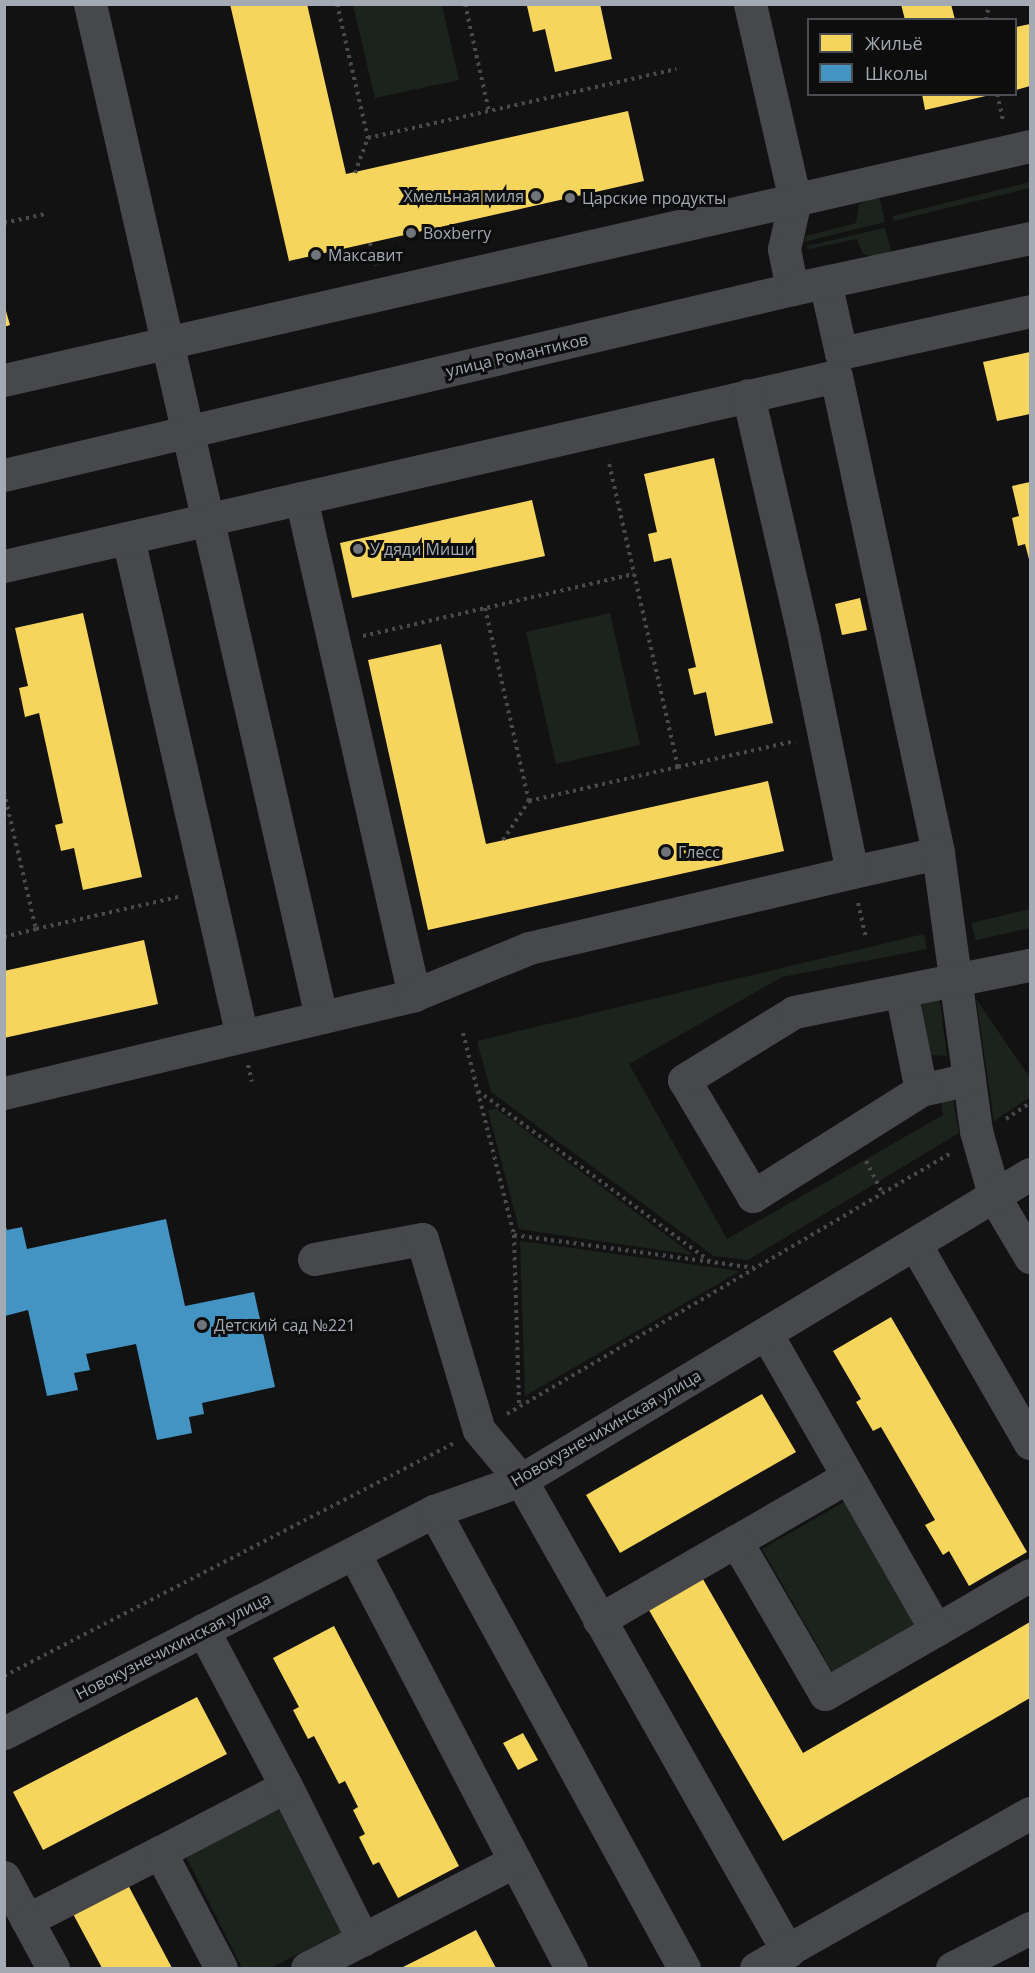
<!DOCTYPE html>
<meta charset="utf-8">
<style>
body{margin:0}
#map{position:relative;width:1035px;height:1973px;overflow:hidden;background:#121213;font-family:"Open Sans",sans-serif}
div>[style]{position:absolute}
.green>*{inset:0;background:#1c231d}
.homes>*{inset:0;background:#f6d55c}
.schools>*{inset:0;background:#4393c3}
.path>*{height:4px;margin-top:-2px;transform-origin:0;background:repeating-linear-gradient(90deg,#484a4e 0 3px,transparent 0 7.5px)}
.minor>*{height:33px;margin:-16.5px;padding:0 16.5px;transform-origin:16.5px;border-radius:16.5px;background:#47484c}
.dots>*{width:16px;height:16px;translate:-50% -50%;box-sizing:border-box;border:3px solid #0d0d0e;border-radius:50%}
span{translate:-50% -50%;white-space:nowrap;text-align:center;line-height:1.15;-webkit-text-stroke:6px #0d0d0e;paint-order:stroke}
.poi-label{font-size:16px;color:#a3aab4}
.right{translate:-100% -50%;text-align:right}
.left{translate:0 -50%;text-align:left}
.street-label{font-size:16px;color:#a3aab4}
.frame{position:absolute;inset:0;border:6px solid #a3aab4;pointer-events:none}
.legend{position:absolute;left:807px;top:18px;width:210px;height:78px;box-sizing:border-box;background:#0d0d0e;border:2px solid #494c50;margin:0;padding:8px 10px;list-style:none;font-size:18px;color:#a3aab4}
.legend li{display:flex;align-items:center;gap:12px;height:30px}
.legend b{width:30px;border:2px solid #494c50}
</style>
<div id="map">
<div class="green">
<i style="clip-path:polygon(353px 5px,442px 5px,459px 80px,375px 98px)"></i>
<i style="clip-path:polygon(1030px 182px,1030px 188px,893px 221px,893px 216px)"></i>
<i style="clip-path:polygon(879px 196px,885px 222px,804px 242px,806px 236px,856px 223px,859px 204px)"></i>
<i style="clip-path:polygon(885px 228px,892px 254px,876px 258px,863px 254px,857px 239px,809px 249px,806px 246px)"></i>
<i style="clip-path:polygon(610px 613px,640px 745px,556px 764px,526px 632px)"></i>
<i style="clip-path:polygon(1030px 909px,1030px 928px,976px 940px,971px 923px)"></i>
<i style="clip-path:polygon(924px 934px,927px 949px,782px 977px,629px 1064px,727px 1239px,943px 1115px,940px 1096px,952px 1092px,959px 1133px,748px 1260px,714px 1256px,491px 1092px,477px 1041px)"></i>
<i style="clip-path:polygon(938px 987px,947px 1056px,931px 1055px,919px 992px)"></i>
<i style="clip-path:polygon(976px 999px,1030px 1078px,1030px 1097px,994px 1121px)"></i>
<i style="clip-path:polygon(497px 1109px,693px 1255px,519px 1229px,488px 1110px)"></i>
<i style="clip-path:polygon(520px 1241px,740px 1271px,525px 1396px)"></i>
<i style="clip-path:polygon(844px 1502px,916px 1627px,833px 1673px,762px 1549px)"></i>
<i style="clip-path:polygon(278px 1801px,344px 1931px,270px 1968px,242px 1968px,182px 1849px)"></i>
</div>
<div class="homes">
<i style="clip-path:polygon(230px 4px,307px 4px,346px 174px,628px 111px,644px 181px,289px 261px)"></i>
<i style="clip-path:polygon(532px 4px,600px 4px,612px 59px,555px 72px,545px 29px,533px 32px,527px 6px)"></i>
<i style="clip-path:polygon(901px 4px,951px 4px,955px 20px,905px 20px)"></i>
<i style="clip-path:polygon(1030px 24px,1030px 86px,1016px 90px,1016px 27px)"></i>
<i style="clip-path:polygon(922px 94px,990px 94px,990px 95px,925px 110px)"></i>
<i style="clip-path:polygon(4px 304px,10px 325px,4px 327px)"></i>
<i style="clip-path:polygon(1030px 352px,1030px 414px,997px 421px,983px 362px)"></i>
<i style="clip-path:polygon(714px 458px,773px 723px,715px 736px,706px 692px,694px 695px,688px 669px,696px 667px,671px 558px,654px 562px,648px 534px,657px 532px,644px 474px)"></i>
<i style="clip-path:polygon(1030px 482px,1030px 563px,1025px 544px,1018px 546px,1012px 518px,1019px 516px,1012px 486px)"></i>
<i style="clip-path:polygon(532px 500px,545px 556px,352px 598px,340px 543px)"></i>
<i style="clip-path:polygon(860px 598px,867px 630px,842px 635px,835px 604px)"></i>
<i style="clip-path:polygon(83px 613px,142px 877px,83px 890px,74px 848px,61px 851px,55px 825px,63px 823px,39px 713px,25px 717px,19px 688px,28px 686px,15px 628px)"></i>
<i style="clip-path:polygon(441px 644px,486px 844px,768px 781px,784px 851px,428px 930px,368px 660px)"></i>
<i style="clip-path:polygon(144px 940px,158px 1004px,4px 1038px,4px 971px)"></i>
<i style="clip-path:polygon(891px 1317px,1027px 1552px,969px 1586px,949px 1551px,943px 1555px,925px 1525px,935px 1520px,881px 1427px,873px 1431px,856px 1402px,861px 1399px,833px 1351px)"></i>
<i style="clip-path:polygon(762px 1394px,796px 1452px,620px 1553px,586px 1495px)"></i>
<i style="clip-path:polygon(700px 1574px,803px 1753px,1030px 1622px,1030px 1698px,783px 1841px,646px 1605px)"></i>
<i style="clip-path:polygon(334px 1626px,459px 1866px,398px 1898px,379px 1862px,373px 1865px,359px 1837px,365px 1834px,353px 1810px,358px 1807px,345px 1781px,339px 1784px,314px 1736px,308px 1739px,293px 1710px,299px 1707px,273px 1658px)"></i>
<i style="clip-path:polygon(197px 1697px,227px 1754px,43px 1850px,13px 1792px)"></i>
<i style="clip-path:polygon(523px 1733px,538px 1760px,518px 1770px,503px 1743px)"></i>
<i style="clip-path:polygon(127px 1883px,172px 1968px,102px 1968px,72px 1912px)"></i>
<i style="clip-path:polygon(476px 1930px,496px 1968px,401px 1968px,435px 1951px)"></i>
</div>
<div class="schools">
<i style="clip-path:polygon(166px 1219px,185px 1306px,254px 1292px,275px 1387px,202px 1403px,204px 1414px,189px 1417px,192px 1433px,157px 1440px,136px 1344px,86px 1354px,90px 1370px,74px 1373px,78px 1390px,47px 1396px,28px 1310px,5px 1316px,5px 1224px,7px 1230px,22px 1227px,27px 1249px)"></i>
</div>
<div class="path">
<i style="left:337px;top:4px;width:138px;rotate:77deg"></i>
<i style="left:368px;top:138px;width:316px;rotate:-12.6deg"></i>
<i style="left:465px;top:4px;width:110px;rotate:77.4deg"></i>
<i style="left:986px;top:20px;width:16px;rotate:-79deg"></i>
<i style="left:997px;top:94px;width:27px;rotate:77deg"></i>
<i style="left:355px;top:173px;width:37px;rotate:-70deg"></i>
<i style="left:4px;top:223px;width:42px;rotate:-12.4deg"></i>
<i style="left:370px;top:243px;width:23px;rotate:75deg"></i>
<i style="left:485px;top:608px;width:198px;rotate:77.2deg"></i>
<i style="left:529px;top:801px;width:153px;rotate:-12.9deg"></i>
<i style="left:678px;top:767px;width:315px;rotate:-102.8deg"></i>
<i style="left:363px;top:636px;width:278px;rotate:-12.9deg"></i>
<i style="left:678px;top:767px;width:120px;rotate:-12.5deg"></i>
<i style="left:4px;top:792px;width:141px;rotate:76.9deg"></i>
<i style="left:36px;top:929px;width:33px;rotate:166deg"></i>
<i style="left:503px;top:840px;width:47px;rotate:-56.3deg"></i>
<i style="left:858px;top:903px;width:36px;rotate:77deg"></i>
<i style="left:36px;top:929px;width:146px;rotate:-12.7deg"></i>
<i style="left:463px;top:1033px;width:208px;rotate:75.8deg"></i>
<i style="left:514px;top:1235px;width:172px;rotate:88.3deg"></i>
<i style="left:248px;top:1065px;width:17px;rotate:77deg"></i>
<i style="left:478px;top:1091px;width:289px;rotate:36.3deg"></i>
<i style="left:1006px;top:1119px;width:29px;rotate:-34deg"></i>
<i style="left:866px;top:1161px;width:37px;rotate:63deg"></i>
<i style="left:514px;top:1235px;width:242px;rotate:7.8deg"></i>
<i style="left:507px;top:1414px;width:515px;rotate:-30.45deg"></i>
<i style="left:4px;top:1676px;width:507px;rotate:-27.37deg"></i>
</div>
<div class="minor">
<i style="left:90px;top:4px;width:1039px;rotate:77.15deg"></i>
<i style="left:750px;top:4px;width:201px;rotate:77.1deg"></i>
<i style="left:795px;top:200px;width:50px;rotate:102.7deg"></i>
<i style="left:784px;top:249px;width:41px;rotate:78.7deg"></i>
<i style="left:825px;top:282px;width:73px;rotate:77.3deg"></i>
<i style="left:841px;top:353px;width:194px;rotate:-12.5deg"></i>
<i style="left:4px;top:380px;width:1052px;rotate:-12.85deg"></i>
<i style="left:4px;top:475px;width:810px;rotate:-13.28deg"></i>
<i style="left:792px;top:289px;width:243px;rotate:-12.1deg"></i>
<i style="left:301px;top:498px;width:510px;rotate:77.19deg"></i>
<i style="left:128px;top:538px;width:511px;rotate:77.11deg"></i>
<i style="left:4px;top:566px;width:853px;rotate:-12.86deg"></i>
<i style="left:836px;top:376px;width:488px;rotate:77.9deg"></i>
<i style="left:938px;top:853px;width:88px;rotate:167.5deg"></i>
<i style="left:938px;top:853px;width:281px;rotate:82.2deg"></i>
<i style="left:976px;top:1131px;width:70px;rotate:74.2deg"></i>
<i style="left:995px;top:1198px;width:69px;rotate:59.3deg"></i>
<i style="left:901px;top:991px;width:101px;rotate:78.6deg"></i>
<i style="left:969px;top:1079px;width:49px;rotate:167.1deg"></i>
<i style="left:921px;top:1090px;width:199px;rotate:147.8deg"></i>
<i style="left:753px;top:1196px;width:135px;rotate:-120.7deg"></i>
<i style="left:684px;top:1080px;width:129px;rotate:-31.7deg"></i>
<i style="left:794px;top:1012px;width:241px;rotate:-11.3deg"></i>
<i style="left:4px;top:1093px;width:422px;rotate:-13.4deg"></i>
<i style="left:414px;top:995px;width:124px;rotate:-22.2deg"></i>
<i style="left:529px;top:948px;width:332px;rotate:-13.2deg"></i>
<i style="left:852px;top:872px;width:248px;rotate:-101.6deg"></i>
<i style="left:802px;top:629px;width:240px;rotate:-103deg"></i>
<i style="left:915px;top:1244px;width:230px;rotate:60deg"></i>
<i style="left:314px;top:1259px;width:110px;rotate:-10.5deg"></i>
<i style="left:422px;top:1239px;width:199px;rotate:73.4deg"></i>
<i style="left:479px;top:1430px;width:65px;rotate:50deg"></i>
<i style="left:521px;top:1480px;width:542px;rotate:60.5deg"></i>
<i style="left:767px;top:1335px;width:340px;rotate:60.2deg"></i>
<i style="left:936px;top:1630px;width:109px;rotate:-30.3deg"></i>
<i style="left:847px;top:1477px;width:128px;rotate:150deg"></i>
<i style="left:736px;top:1541px;width:177px;rotate:59.8deg"></i>
<i style="left:825px;top:1694px;width:128px;rotate:-30deg"></i>
<i style="left:434px;top:1511px;width:521px;rotate:61.32deg"></i>
<i style="left:354px;top:1553px;width:468px;rotate:62.4deg"></i>
<i style="left:599px;top:1620px;width:158px;rotate:-30deg"></i>
<i style="left:4px;top:1733px;width:484px;rotate:-27.3deg"></i>
<i style="left:434px;top:1511px;width:92px;rotate:-19.6deg"></i>
<i style="left:521px;top:1480px;width:594px;rotate:-31.01deg"></i>
<i style="left:286px;top:1786px;width:172px;rotate:63.4deg"></i>
<i style="left:160px;top:1852px;width:142px;rotate:-27.6deg"></i>
<i style="left:286px;top:1786px;width:177px;rotate:-118deg"></i>
<i style="left:4px;top:1877px;width:49px;rotate:61.9deg"></i>
<i style="left:27px;top:1920px;width:149px;rotate:-27.1deg"></i>
<i style="left:160px;top:1852px;width:131px;rotate:62.3deg"></i>
<i style="left:27px;top:1920px;width:55px;rotate:61.6deg"></i>
<i style="left:307px;top:1968px;width:234px;rotate:-27.2deg"></i>
<i style="left:756px;top:1968px;width:315px;rotate:-29.5deg"></i>
<i style="left:952px;top:1968px;width:88px;rotate:-27.1deg"></i>
</div>
<div class="dots">
<i style="left:536px;top:196px;background:#70757c"></i>
<i style="left:570px;top:198px;background:#70757c"></i>
<i style="left:411px;top:233px;background:#70757c"></i>
<i style="left:316px;top:255px;background:#70757c"></i>
<i style="left:358px;top:549px;background:#70757c"></i>
<i style="left:666px;top:852px;background:#70757c"></i>
<i style="left:202px;top:1325px;background:#70757c"></i>
</div>
<div class="poi-label">
<span class="right" style="left:524px;top:196px">Хмельная миля</span>
<span class="left" style="left:582px;top:198px">Царские продукты</span>
<span class="left" style="left:423px;top:233px">Boxberry</span>
<span class="left" style="left:328px;top:255px">Максавит</span>
<span class="left" style="left:370px;top:549px">У дяди Миши</span>
<span class="left" style="left:678px;top:852px">Глесс</span>
<span class="left" style="left:214px;top:1325px">Детский сад №221</span>
</div>
<div class="street-label">
<span style="left:517px;top:355px;rotate:-13deg">улица Романтиков</span>
<span style="left:606px;top:1428px;rotate:-30deg">Новокузнечихинская улица</span>
<span style="left:173px;top:1646px;rotate:-27deg">Новокузнечихинская улица</span>
</div>
<div class="frame"></div>
<ul class="legend">
<li><b style="height:16px;background:#f6d55c"></b>Жильё</li>
<li><b style="height:16px;background:#4393c3"></b>Школы</li>
</ul>
</div>
